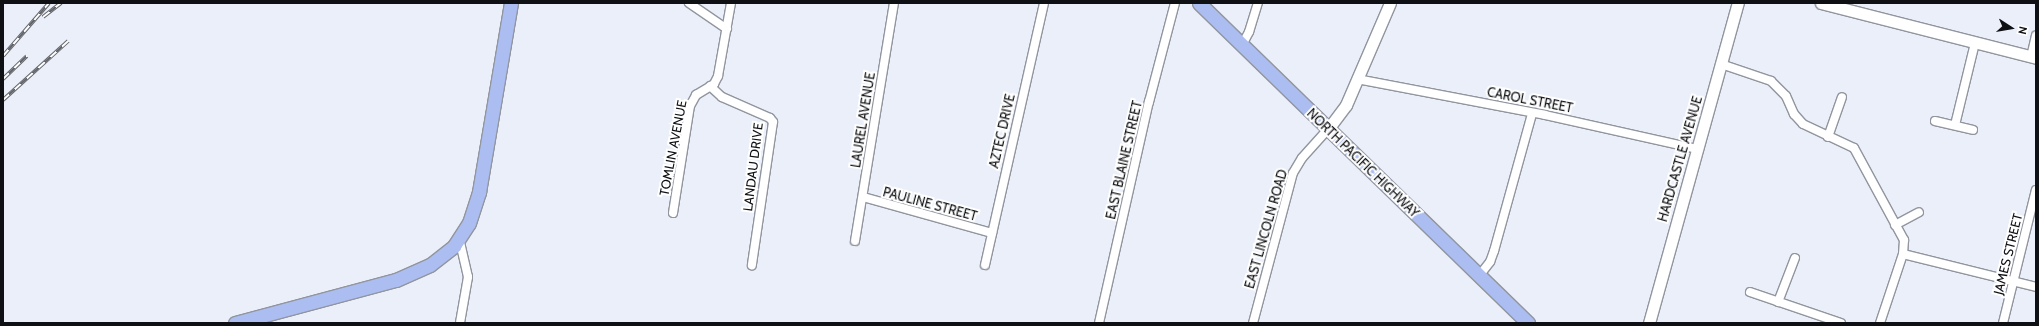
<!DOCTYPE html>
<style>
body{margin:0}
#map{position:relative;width:2039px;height:326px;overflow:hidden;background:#ebeff9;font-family:Cabin,sans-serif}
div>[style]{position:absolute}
.roads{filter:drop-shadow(1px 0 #91959e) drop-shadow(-1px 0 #91959e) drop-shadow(0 1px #91959e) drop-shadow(0 -1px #91959e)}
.minor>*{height:8px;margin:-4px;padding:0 4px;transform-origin:4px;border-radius:4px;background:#fff}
.tertiary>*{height:11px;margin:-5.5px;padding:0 5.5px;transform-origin:5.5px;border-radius:5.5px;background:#fff}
.primary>*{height:13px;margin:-6.5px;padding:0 6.5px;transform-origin:6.5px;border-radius:6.5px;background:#acbef1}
.rail>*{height:4px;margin-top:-2px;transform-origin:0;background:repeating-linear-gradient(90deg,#fff 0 8px,#62646a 0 16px);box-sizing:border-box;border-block:1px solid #62646a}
span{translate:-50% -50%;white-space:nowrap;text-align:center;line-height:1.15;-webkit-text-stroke:4px #fff;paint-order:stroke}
.street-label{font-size:13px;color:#0e1013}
.frame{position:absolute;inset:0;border:4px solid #0e1013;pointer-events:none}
.north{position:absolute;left:1991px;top:8px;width:40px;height:40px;-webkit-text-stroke:3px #fff;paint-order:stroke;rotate:102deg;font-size:11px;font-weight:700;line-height:16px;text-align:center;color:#0e1013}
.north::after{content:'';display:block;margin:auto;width:14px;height:18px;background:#0e1013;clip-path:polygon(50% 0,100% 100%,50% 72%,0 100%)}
</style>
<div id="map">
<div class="roads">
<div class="minor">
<i style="left:689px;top:3px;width:46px;rotate:34.4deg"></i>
<i style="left:1242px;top:45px;width:15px;rotate:-62deg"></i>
<i style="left:1249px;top:32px;width:30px;rotate:-73deg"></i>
<i style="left:2031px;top:57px;width:22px;rotate:-77deg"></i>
<i style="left:1721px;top:64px;width:53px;rotate:18.8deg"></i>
<i style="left:1771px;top:81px;width:21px;rotate:45deg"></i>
<i style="left:1786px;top:96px;width:20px;rotate:66deg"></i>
<i style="left:1794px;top:114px;width:13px;rotate:48deg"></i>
<i style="left:1803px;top:124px;width:56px;rotate:25.2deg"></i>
<i style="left:1854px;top:148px;width:105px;rotate:61.5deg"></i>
<i style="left:1904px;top:240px;width:14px;rotate:94deg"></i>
<i style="left:1903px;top:254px;width:137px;rotate:13.9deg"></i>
<i style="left:1357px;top:79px;width:191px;rotate:10.8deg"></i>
<i style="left:1545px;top:115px;width:156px;rotate:12.6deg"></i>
<i style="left:710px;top:86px;width:16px;rotate:43deg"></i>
<i style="left:722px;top:97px;width:52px;rotate:23.6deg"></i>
<i style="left:770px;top:118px;width:5px;rotate:53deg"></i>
<i style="left:773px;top:122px;width:145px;rotate:98.4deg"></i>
<i style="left:1935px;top:121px;width:39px;rotate:13deg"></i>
<i style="left:1955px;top:125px;width:84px;rotate:-76.3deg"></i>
<i style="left:1828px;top:137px;width:42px;rotate:-70.7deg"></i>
<i style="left:863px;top:197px;width:134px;rotate:15.6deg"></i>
<i style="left:673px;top:213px;width:108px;rotate:-81deg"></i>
<i style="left:690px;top:106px;width:13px;rotate:-61deg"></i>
<i style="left:696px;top:95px;width:21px;rotate:-31deg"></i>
<i style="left:714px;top:84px;width:9px;rotate:-63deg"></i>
<i style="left:718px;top:76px;width:74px;rotate:-79.9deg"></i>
<i style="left:1895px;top:225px;width:27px;rotate:-28deg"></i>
<i style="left:459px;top:238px;width:40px;rotate:77deg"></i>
<i style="left:468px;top:277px;width:47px;rotate:99.9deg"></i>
<i style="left:855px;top:241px;width:241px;rotate:-80.7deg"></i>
<i style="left:985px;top:265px;width:269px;rotate:-77.3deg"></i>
<i style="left:1479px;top:276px;width:18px;rotate:-52deg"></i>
<i style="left:1490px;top:262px;width:12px;rotate:-70deg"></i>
<i style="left:1494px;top:251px;width:142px;rotate:-74.5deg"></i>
<i style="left:1750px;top:292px;width:96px;rotate:18.8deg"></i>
<i style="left:1778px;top:302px;width:47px;rotate:-68.9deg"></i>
<i style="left:1099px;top:323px;width:227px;rotate:-77.3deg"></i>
<i style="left:1149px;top:102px;width:102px;rotate:-75.3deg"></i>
<i style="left:1253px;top:323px;width:155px;rotate:-75.1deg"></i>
<i style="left:1293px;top:173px;width:17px;rotate:-59deg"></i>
<i style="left:1302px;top:158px;width:39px;rotate:-48deg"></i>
<i style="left:1880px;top:323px;width:73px;rotate:-71.6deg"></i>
<i style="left:2003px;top:323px;width:137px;rotate:-76.1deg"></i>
</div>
<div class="tertiary">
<i style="left:1821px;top:3px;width:222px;rotate:14.3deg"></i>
<i style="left:1328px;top:129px;width:30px;rotate:-53deg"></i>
<i style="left:1346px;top:105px;width:111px;rotate:-66.7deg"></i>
<i style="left:1649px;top:323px;width:332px;rotate:-74.5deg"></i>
</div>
<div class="primary">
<i style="left:1199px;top:3px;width:459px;rotate:44.2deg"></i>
<i style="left:235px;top:323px;width:167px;rotate:-15deg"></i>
<i style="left:396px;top:280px;width:37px;rotate:-24deg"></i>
<i style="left:430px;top:265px;width:31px;rotate:-38deg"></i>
<i style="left:454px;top:246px;width:27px;rotate:-57deg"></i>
<i style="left:469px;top:223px;width:33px;rotate:-72deg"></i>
<i style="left:479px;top:192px;width:192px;rotate:-80.4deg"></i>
</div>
</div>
<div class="rail">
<i style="left:43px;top:17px;width:23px;rotate:-38deg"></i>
<i style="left:3px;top:56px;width:70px;rotate:-49deg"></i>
<i style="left:3px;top:79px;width:33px;rotate:-44deg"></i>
<i style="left:3px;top:100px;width:88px;rotate:-42.2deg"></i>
</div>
<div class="street-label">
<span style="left:1530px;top:100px;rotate:11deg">CAROL STREET</span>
<span style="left:863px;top:120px;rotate:-81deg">LAUREL AVENUE</span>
<span style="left:1002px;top:131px;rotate:-77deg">AZTEC DRIVE</span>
<span style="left:673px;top:148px;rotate:-79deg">TOMLIN AVENUE</span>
<span style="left:1680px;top:159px;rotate:-74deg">HARDCASTLE AVENUE</span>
<span style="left:1124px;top:160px;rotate:-77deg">EAST BLAINE STREET</span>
<span style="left:1363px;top:163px;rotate:44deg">NORTH PACIFIC HIGHWAY</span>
<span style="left:753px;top:167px;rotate:-83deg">LANDAU DRIVE</span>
<span style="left:930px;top:204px;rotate:15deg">PAULINE STREET</span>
<span style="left:1266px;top:229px;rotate:-74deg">EAST LINCOLN ROAD</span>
<span style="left:2008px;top:254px;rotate:-76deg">JAMES STREET</span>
</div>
<div class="frame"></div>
<div class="north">N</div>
</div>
